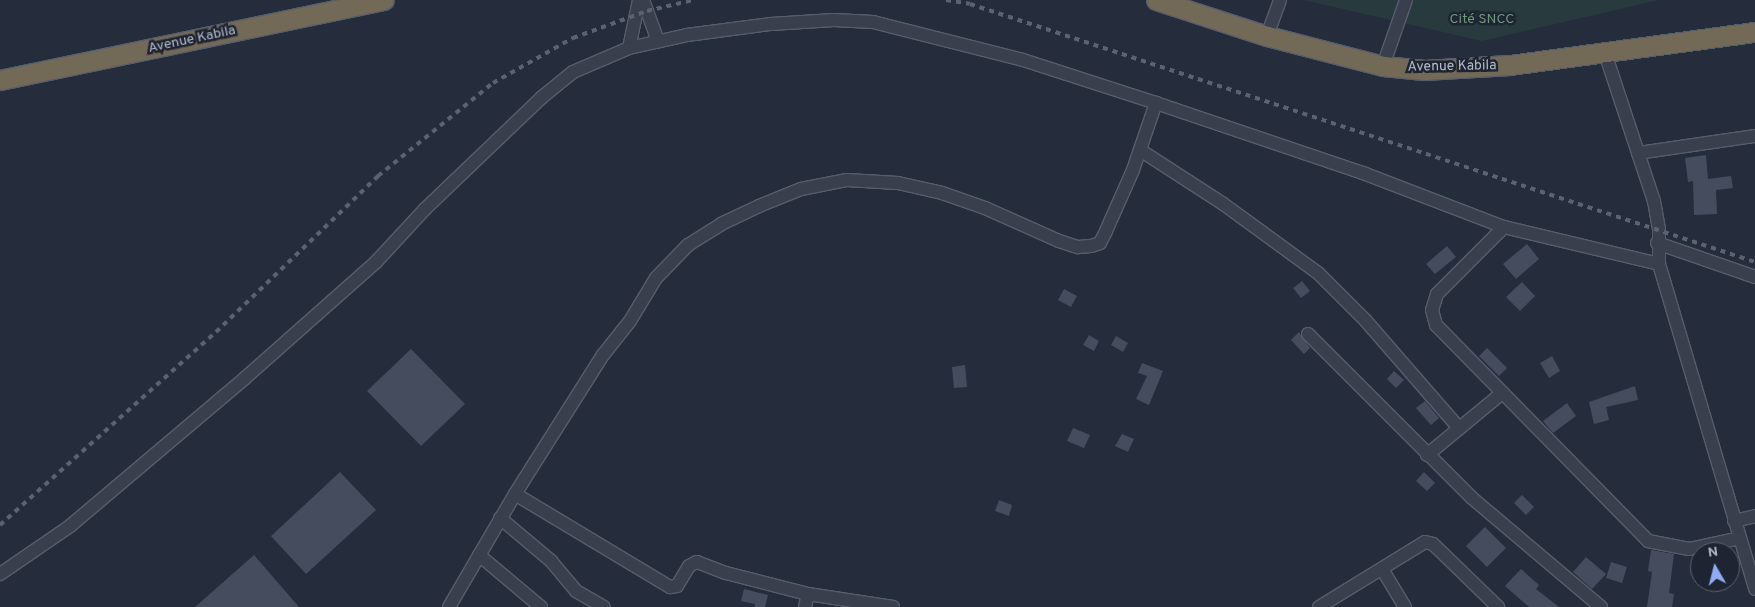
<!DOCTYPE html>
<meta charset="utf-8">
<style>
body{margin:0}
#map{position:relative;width:1755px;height:607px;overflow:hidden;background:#252d3c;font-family:Overpass,sans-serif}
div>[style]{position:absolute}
.green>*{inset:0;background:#283a3e}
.building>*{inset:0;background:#454c5e}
.roads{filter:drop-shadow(1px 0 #575d6b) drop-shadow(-1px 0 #575d6b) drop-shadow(0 1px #575d6b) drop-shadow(0 -1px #575d6b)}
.minor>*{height:12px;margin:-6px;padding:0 6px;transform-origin:6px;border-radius:6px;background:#393f4d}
.highway>*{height:19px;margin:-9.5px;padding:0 9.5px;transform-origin:9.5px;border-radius:9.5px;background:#726a57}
.rail>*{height:4px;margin-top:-2px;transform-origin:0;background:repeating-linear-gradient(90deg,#5b6373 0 5px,transparent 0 10px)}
span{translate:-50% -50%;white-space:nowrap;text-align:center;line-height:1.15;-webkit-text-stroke:5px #1e2432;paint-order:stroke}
.park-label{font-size:14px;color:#6e977c}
.street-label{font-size:14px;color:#b5bac8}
.north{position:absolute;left:1690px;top:542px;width:50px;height:50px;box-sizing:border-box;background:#1e2432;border:1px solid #5a606e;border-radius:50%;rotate:352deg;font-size:14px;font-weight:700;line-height:20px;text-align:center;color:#b5bac8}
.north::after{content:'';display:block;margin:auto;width:18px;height:22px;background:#90abf2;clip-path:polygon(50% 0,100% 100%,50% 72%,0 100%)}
</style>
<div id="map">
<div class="green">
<i style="clip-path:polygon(1304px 0,1659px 0,1482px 41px)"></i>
</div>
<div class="building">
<i style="clip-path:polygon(1706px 155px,1708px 179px,1731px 176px,1733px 188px,1716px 190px,1717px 214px,1694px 215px,1693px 181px,1688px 182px,1685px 158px)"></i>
<i style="clip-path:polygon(1527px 244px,1539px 259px,1516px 279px,1503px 264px)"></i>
<i style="clip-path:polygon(1447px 246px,1456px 257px,1435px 274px,1426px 264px)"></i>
<i style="clip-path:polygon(1302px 281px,1310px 291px,1301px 298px,1293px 288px)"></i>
<i style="clip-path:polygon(1522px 282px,1535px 296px,1520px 311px,1506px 297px)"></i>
<i style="clip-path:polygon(1064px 289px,1077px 296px,1071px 307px,1058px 300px)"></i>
<i style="clip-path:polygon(1299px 332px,1310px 348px,1304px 354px,1291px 340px)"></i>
<i style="clip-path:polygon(1089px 335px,1099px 341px,1094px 351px,1083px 345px)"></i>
<i style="clip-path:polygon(1116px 336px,1128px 343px,1123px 352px,1111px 345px)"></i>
<i style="clip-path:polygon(1487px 348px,1507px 368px,1499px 376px,1479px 356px)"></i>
<i style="clip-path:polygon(411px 349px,465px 404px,421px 446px,367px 391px)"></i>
<i style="clip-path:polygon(1552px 356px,1560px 371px,1549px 378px,1540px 363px)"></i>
<i style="clip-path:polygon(1142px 363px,1163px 371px,1149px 405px,1136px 399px,1147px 376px,1138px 373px)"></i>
<i style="clip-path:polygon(965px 365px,967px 387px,954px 388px,952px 367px)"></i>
<i style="clip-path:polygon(1394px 371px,1404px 380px,1396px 388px,1387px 379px)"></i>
<i style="clip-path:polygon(1635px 386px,1638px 400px,1606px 407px,1609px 420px,1594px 424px,1589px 402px)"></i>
<i style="clip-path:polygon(1425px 401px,1439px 418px,1431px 425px,1416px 408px)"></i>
<i style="clip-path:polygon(1567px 403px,1576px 416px,1553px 433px,1543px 421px)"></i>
<i style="clip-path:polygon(1073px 428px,1090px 435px,1084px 448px,1067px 441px)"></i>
<i style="clip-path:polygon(1122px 434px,1134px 439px,1128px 452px,1115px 446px)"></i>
<i style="clip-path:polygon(340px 472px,376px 510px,306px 574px,271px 536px)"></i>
<i style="clip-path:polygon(1424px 472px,1435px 483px,1427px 491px,1416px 481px)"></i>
<i style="clip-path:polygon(1522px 495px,1534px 507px,1526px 515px,1514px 503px)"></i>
<i style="clip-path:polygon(999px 500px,1012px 505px,1009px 516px,995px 511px)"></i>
<i style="clip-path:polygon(1485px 527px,1506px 548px,1487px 567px,1466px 546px)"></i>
<i style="clip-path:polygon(1651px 550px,1674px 554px,1669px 593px,1674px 594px,1672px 607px,1647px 607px,1652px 572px,1648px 571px)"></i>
<i style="clip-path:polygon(254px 555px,299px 607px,195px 607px)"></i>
<i style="clip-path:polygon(1586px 557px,1606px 574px,1592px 589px,1573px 572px)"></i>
<i style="clip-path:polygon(1611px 562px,1627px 567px,1622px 583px,1606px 578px)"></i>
<i style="clip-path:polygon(1521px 569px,1539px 585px,1536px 589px,1559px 607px,1529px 607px,1505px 586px)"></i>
<i style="clip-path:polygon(744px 589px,768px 595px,765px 607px,755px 607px,755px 604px,741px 601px)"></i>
</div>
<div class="roads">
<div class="minor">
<i style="left:643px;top:0;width:44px;rotate:69.9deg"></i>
<i style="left:1267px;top:36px;width:38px;rotate:-70deg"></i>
<i style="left:629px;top:48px;width:49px;rotate:-78.2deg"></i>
<i style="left:1605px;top:53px;width:156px;rotate:71.7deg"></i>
<i style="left:1654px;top:201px;width:29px;rotate:80deg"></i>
<i style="left:1659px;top:230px;width:34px;rotate:90deg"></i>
<i style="left:1659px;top:264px;width:339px;rotate:73.5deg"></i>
<i style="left:1383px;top:66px;width:70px;rotate:-70.8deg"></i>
<i style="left:1140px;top:150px;width:98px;rotate:32.9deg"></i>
<i style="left:1222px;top:203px;width:119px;rotate:36.1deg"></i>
<i style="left:1318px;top:273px;width:68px;rotate:45deg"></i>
<i style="left:1366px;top:321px;width:142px;rotate:49deg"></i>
<i style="left:1638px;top:153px;width:118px;rotate:-8.3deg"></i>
<i style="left:1504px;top:227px;width:95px;rotate:135deg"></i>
<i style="left:1437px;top:294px;width:17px;rotate:107deg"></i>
<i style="left:1432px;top:310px;width:16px;rotate:75deg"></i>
<i style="left:1436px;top:325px;width:303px;rotate:45.5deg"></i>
<i style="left:1648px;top:541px;width:42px;rotate:11deg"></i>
<i style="left:1689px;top:549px;width:52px;rotate:-12.2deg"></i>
<i style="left:1657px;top:243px;width:104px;rotate:19.1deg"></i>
<i style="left:1308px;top:334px;width:232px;rotate:45deg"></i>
<i style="left:1472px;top:498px;width:169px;rotate:40.2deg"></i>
<i style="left:1427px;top:455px;width:96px;rotate:-39.5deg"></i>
<i style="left:515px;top:494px;width:181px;rotate:31deg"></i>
<i style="left:670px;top:587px;width:7px;rotate:-8deg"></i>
<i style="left:677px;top:586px;width:23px;rotate:-59deg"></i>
<i style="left:689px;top:566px;width:9px;rotate:-27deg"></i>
<i style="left:697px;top:562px;width:31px;rotate:21deg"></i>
<i style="left:726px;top:573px;width:85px;rotate:14.4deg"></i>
<i style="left:808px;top:594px;width:86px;rotate:8.7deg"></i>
<i style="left:500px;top:518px;width:67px;rotate:40.1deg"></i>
<i style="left:551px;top:561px;width:39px;rotate:50deg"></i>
<i style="left:576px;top:591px;width:32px;rotate:30deg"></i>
<i style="left:1734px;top:521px;width:22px;rotate:-13deg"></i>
<i style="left:479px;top:555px;width:81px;rotate:40deg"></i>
<i style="left:1382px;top:569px;width:44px;rotate:58.8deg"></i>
<i style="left:0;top:574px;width:85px;rotate:-34.4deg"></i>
<i style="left:70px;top:526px;width:229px;rotate:-40.2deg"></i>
<i style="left:245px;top:378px;width:175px;rotate:-41.5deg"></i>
<i style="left:376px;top:262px;width:72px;rotate:-47.2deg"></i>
<i style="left:425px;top:209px;width:161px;rotate:-43.7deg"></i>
<i style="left:541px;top:98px;width:41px;rotate:-39.1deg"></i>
<i style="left:573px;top:72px;width:61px;rotate:-23.2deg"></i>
<i style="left:629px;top:48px;width:59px;rotate:-12.6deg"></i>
<i style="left:687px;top:35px;width:85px;rotate:-7.5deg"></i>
<i style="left:771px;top:24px;width:63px;rotate:-3.6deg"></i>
<i style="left:834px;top:20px;width:39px;rotate:3deg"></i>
<i style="left:873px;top:22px;width:155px;rotate:14.2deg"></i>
<i style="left:1023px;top:60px;width:140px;rotate:17.9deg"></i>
<i style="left:1156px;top:103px;width:219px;rotate:18.7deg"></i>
<i style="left:1363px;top:173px;width:151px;rotate:21deg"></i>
<i style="left:1504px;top:227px;width:159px;rotate:13.4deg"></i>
<i style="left:449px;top:607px;width:131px;rotate:-59.7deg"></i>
<i style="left:515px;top:494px;width:165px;rotate:-57.7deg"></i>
<i style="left:603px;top:355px;width:43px;rotate:-51.5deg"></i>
<i style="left:630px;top:321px;width:50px;rotate:-58.8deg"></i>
<i style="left:656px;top:278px;width:46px;rotate:-45.9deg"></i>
<i style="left:688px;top:245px;width:39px;rotate:-32deg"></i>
<i style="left:721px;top:224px;width:42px;rotate:-25.3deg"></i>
<i style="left:759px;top:206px;width:45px;rotate:-22deg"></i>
<i style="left:801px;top:189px;width:47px;rotate:-11.1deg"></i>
<i style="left:847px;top:180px;width:51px;rotate:3.4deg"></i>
<i style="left:898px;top:183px;width:45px;rotate:12.8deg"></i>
<i style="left:942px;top:193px;width:46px;rotate:19.2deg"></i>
<i style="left:985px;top:208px;width:81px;rotate:24deg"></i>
<i style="left:1059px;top:241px;width:20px;rotate:18deg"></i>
<i style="left:1078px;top:247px;width:13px;rotate:-4deg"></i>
<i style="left:1091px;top:246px;width:9px;rotate:-18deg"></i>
<i style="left:1100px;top:243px;width:13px;rotate:-63deg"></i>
<i style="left:1106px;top:231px;width:67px;rotate:-66.1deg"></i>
<i style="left:1133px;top:170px;width:71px;rotate:-71.1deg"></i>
<i style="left:805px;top:607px;width:13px;rotate:-77deg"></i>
<i style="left:1319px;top:607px;width:124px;rotate:-31.5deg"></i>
<i style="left:1425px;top:542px;width:8px;rotate:14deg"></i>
<i style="left:1433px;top:544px;width:91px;rotate:44.1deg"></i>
</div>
<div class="highway">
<i style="left:1156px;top:0;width:117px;rotate:18deg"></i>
<i style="left:1267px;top:36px;width:120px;rotate:14.5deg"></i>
<i style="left:1383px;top:66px;width:41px;rotate:5.6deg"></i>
<i style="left:1424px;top:70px;width:86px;rotate:-3.3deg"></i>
<i style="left:1510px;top:65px;width:247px;rotate:-7.7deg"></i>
<i style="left:0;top:80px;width:392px;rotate:-11.8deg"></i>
</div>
</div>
<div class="rail">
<i style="left:946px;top:0;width:24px;rotate:9deg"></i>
<i style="left:970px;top:4px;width:826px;rotate:18.19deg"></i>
<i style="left:0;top:525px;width:290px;rotate:-41.8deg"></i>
<i style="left:216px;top:332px;width:225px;rotate:-43.9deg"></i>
<i style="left:378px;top:176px;width:148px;rotate:-39deg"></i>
<i style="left:493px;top:83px;width:92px;rotate:-29.4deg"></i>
<i style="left:573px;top:38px;width:79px;rotate:-20deg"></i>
<i style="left:647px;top:11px;width:47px;rotate:-13.4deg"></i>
</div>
<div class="park-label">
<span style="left:1482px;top:20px">Cité SNCC</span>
</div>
<div class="street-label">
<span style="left:192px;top:40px;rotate:-12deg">Avenue Kabila</span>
<span style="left:1452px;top:67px;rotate:-1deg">Avenue Kabila</span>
</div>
<div class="north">N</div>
</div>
